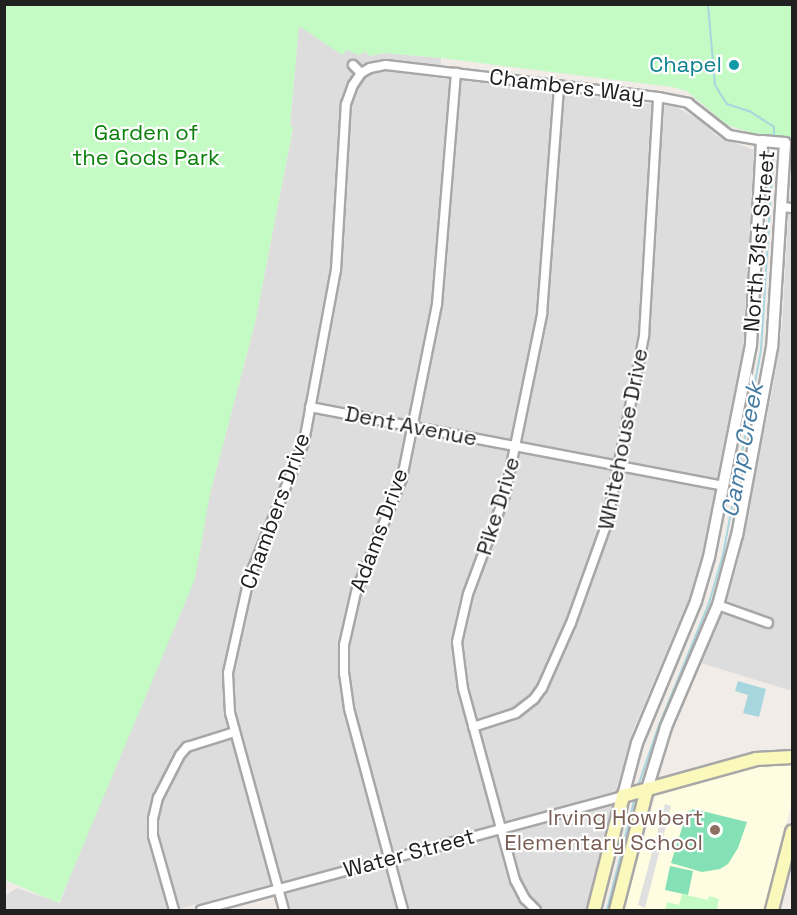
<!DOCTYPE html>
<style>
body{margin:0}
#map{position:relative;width:797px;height:915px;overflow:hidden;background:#f1ece7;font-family:"Space Grotesk",sans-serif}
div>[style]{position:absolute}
.residential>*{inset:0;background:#dedddd}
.education>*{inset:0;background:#fffde1}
.park>*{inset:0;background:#c4fac4}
.pitch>*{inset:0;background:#84e0b5}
.parking>*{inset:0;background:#e0e0e0}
.water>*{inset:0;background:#a7d6de}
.stream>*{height:2px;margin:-1px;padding:0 1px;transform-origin:1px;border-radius:1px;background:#a7d6de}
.roads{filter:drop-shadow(2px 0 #a7a7a7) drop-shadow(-2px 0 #a7a7a7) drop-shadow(0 2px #a7a7a7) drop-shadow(0 -2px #a7a7a7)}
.minor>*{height:8px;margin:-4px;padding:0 4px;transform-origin:4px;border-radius:4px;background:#fff}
.tertiary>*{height:10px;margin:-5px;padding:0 5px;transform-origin:5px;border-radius:5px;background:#fff}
.secondary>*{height:12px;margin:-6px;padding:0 6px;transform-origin:6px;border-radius:6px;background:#faf8bb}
.dots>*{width:16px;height:16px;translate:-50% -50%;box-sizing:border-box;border:3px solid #fff;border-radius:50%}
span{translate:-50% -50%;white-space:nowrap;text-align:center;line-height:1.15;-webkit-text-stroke:4.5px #fff;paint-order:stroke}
.culture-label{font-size:22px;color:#0d838f}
.right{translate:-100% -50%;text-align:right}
.street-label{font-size:22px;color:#202020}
.park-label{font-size:22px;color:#0b810b}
.education-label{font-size:22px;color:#785e54}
.water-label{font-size:24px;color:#457ba1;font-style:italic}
.frame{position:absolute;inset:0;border:6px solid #202020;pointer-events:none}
</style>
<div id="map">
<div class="residential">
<i style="clip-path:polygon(299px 25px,359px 55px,366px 51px,370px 56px,384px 53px,441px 58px,440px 78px,676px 107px,698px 119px,717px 136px,754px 150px,743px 351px,704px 553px,689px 598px,632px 733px,588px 910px,291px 910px,283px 881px,175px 910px,5px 910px,5px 896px,17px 888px,60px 903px,210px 494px,255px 323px,293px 128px,290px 126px)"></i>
<i style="clip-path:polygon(792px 150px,792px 691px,701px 663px,720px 620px,738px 562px,773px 387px,782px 326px)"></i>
</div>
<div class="education">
<i style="clip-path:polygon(775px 762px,792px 765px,792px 802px,764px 910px,624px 910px,656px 794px)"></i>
</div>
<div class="park">
<i style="clip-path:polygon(4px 5px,792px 5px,792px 150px,792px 140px,788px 137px,752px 133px,727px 125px,687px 91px,672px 87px,441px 58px,384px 53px,369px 56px,366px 51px,359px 55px,347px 50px,342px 55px,299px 26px,290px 125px,293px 128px,255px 323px,210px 494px,195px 579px,59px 903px,5px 880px)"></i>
<i style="clip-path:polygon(682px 894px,708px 900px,709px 896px,719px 899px,717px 910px,665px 910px,667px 902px,679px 905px)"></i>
</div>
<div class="pitch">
<i style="clip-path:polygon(694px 809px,747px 822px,738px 848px,728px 864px,720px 869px,702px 872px,671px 863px,687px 812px)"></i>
<i style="clip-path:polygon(670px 866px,693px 871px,688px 895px,665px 890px)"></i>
</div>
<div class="parking">
<i style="clip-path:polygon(665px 804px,671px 806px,645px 908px,638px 905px)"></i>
</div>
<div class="water">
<i style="clip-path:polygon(738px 681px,766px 689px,759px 717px,743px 713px,748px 695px,735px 691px)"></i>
</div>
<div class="stream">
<i style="left:708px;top:4px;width:81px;rotate:85.1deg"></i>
<i style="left:715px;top:85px;width:22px;rotate:58deg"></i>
<i style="left:727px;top:104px;width:25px;rotate:18deg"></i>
<i style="left:751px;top:112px;width:27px;rotate:33deg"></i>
<i style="left:774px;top:127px;width:12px;rotate:90deg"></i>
<i style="left:638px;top:786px;width:61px;rotate:-71deg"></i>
<i style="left:658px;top:728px;width:135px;rotate:-67.8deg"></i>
<i style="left:709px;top:603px;width:50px;rotate:-73.7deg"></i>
<i style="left:723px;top:555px;width:208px;rotate:-79.5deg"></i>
<i style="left:761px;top:350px;width:205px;rotate:-86.4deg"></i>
<i style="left:607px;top:910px;width:116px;rotate:-76.1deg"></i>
</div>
<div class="roads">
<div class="minor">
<i style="left:353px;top:65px;width:11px;rotate:45deg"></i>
<i style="left:782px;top:207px;width:10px;rotate:6deg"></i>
<i style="left:310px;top:407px;width:421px;rotate:10.8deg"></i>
<i style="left:718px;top:605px;width:53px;rotate:19.8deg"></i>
<i style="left:473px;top:727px;width:45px;rotate:-18deg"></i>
<i style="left:516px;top:713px;width:23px;rotate:-38deg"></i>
<i style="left:534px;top:699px;width:14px;rotate:-54deg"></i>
<i style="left:542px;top:688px;width:71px;rotate:-66deg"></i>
<i style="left:571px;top:623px;width:106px;rotate:-70.2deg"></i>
<i style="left:607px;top:523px;width:191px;rotate:-78.8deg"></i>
<i style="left:644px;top:336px;width:239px;rotate:-86.6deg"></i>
<i style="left:174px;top:910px;width:77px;rotate:-105.8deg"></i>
<i style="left:153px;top:836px;width:17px;rotate:-90deg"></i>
<i style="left:153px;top:819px;width:22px;rotate:-77deg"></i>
<i style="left:158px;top:798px;width:48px;rotate:-62.9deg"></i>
<i style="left:180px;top:755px;width:11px;rotate:-49deg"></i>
<i style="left:187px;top:747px;width:50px;rotate:-17.4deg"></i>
<i style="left:201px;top:910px;width:437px;rotate:-15.1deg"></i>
<i style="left:284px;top:910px;width:204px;rotate:-105.3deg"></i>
<i style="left:230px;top:713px;width:40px;rotate:-92.9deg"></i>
<i style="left:228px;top:673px;width:97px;rotate:-77.5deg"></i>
<i style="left:249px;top:578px;width:147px;rotate:-68deg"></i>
<i style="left:304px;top:442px;width:175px;rotate:-79.5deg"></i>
<i style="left:336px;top:270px;width:166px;rotate:-86.6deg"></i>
<i style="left:346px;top:104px;width:20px;rotate:-70deg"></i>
<i style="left:353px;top:85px;width:14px;rotate:-56deg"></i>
<i style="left:361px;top:73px;width:10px;rotate:-29deg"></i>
<i style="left:370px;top:68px;width:16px;rotate:-11deg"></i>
<i style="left:386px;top:65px;width:274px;rotate:6.7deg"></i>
<i style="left:658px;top:97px;width:31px;rotate:11deg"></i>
<i style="left:688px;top:103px;width:52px;rotate:38deg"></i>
<i style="left:729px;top:135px;width:34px;rotate:10deg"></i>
<i style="left:403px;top:910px;width:209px;rotate:-105deg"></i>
<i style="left:349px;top:708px;width:34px;rotate:-98deg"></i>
<i style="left:344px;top:674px;width:29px;rotate:-90deg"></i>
<i style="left:344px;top:645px;width:54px;rotate:-77.2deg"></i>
<i style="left:356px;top:592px;width:123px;rotate:-68deg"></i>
<i style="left:402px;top:478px;width:177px;rotate:-78.6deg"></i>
<i style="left:437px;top:304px;width:232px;rotate:-85.3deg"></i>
<i style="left:536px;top:910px;width:16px;rotate:-135deg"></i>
<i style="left:525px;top:899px;width:21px;rotate:-118deg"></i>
<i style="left:515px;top:880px;width:198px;rotate:-105.2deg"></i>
<i style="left:463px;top:689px;width:47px;rotate:-97.3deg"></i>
<i style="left:457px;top:642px;width:49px;rotate:-77.1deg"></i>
<i style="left:468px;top:594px;width:106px;rotate:-69.5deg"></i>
<i style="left:505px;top:495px;width:185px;rotate:-78.4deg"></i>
<i style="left:542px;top:314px;width:229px;rotate:-85.7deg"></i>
</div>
<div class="tertiary">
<i style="left:623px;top:796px;width:55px;rotate:-75.2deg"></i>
<i style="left:637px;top:743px;width:154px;rotate:-67.4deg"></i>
<i style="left:696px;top:601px;width:46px;rotate:-73.5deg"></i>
<i style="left:709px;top:557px;width:217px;rotate:-78.8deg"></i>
<i style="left:751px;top:344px;width:203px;rotate:-86.9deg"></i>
<i style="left:762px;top:141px;width:23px;rotate:5deg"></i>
<i style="left:785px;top:143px;width:204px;rotate:93.6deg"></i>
<i style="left:772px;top:347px;width:191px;rotate:100.5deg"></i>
<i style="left:737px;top:535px;width:73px;rotate:105.2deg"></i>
<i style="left:718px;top:605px;width:133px;rotate:113.1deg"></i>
<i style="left:666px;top:727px;width:65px;rotate:107deg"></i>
</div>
<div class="secondary">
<i style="left:594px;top:910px;width:118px;rotate:-75.7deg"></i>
<i style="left:623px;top:796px;width:138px;rotate:-15.5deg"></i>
<i style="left:756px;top:759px;width:36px;rotate:-3deg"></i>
<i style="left:616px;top:910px;width:125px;rotate:-75.6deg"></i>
<i style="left:772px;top:910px;width:81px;rotate:-75.6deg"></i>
</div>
</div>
<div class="dots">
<i style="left:734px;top:65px;background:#0f9aa8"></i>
<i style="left:715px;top:830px;background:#8d6e63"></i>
</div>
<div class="culture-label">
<span class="right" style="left:722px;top:65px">Chapel</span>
</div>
<div class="street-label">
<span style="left:567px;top:86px;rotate:7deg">Chambers Way</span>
<span style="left:759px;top:241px;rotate:-85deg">North 31st Street</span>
<span style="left:411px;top:426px;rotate:11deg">Dent Avenue</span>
<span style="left:623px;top:439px;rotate:-79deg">Whitehouse Drive</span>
<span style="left:498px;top:506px;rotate:-73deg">Pike Drive</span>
<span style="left:275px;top:511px;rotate:-70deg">Chambers Drive</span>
<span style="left:379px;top:530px;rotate:-70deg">Adams Drive</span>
<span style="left:409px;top:853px;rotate:-15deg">Water Street</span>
</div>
<div class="park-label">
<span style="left:146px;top:145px">Garden of<br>the Gods Park</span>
</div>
<div class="education-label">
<span class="right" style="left:703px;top:830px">Irving Howbert<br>Elementary School</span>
</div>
<div class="water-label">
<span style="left:742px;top:450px;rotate:-79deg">Camp Creek</span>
</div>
<div class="frame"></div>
</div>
